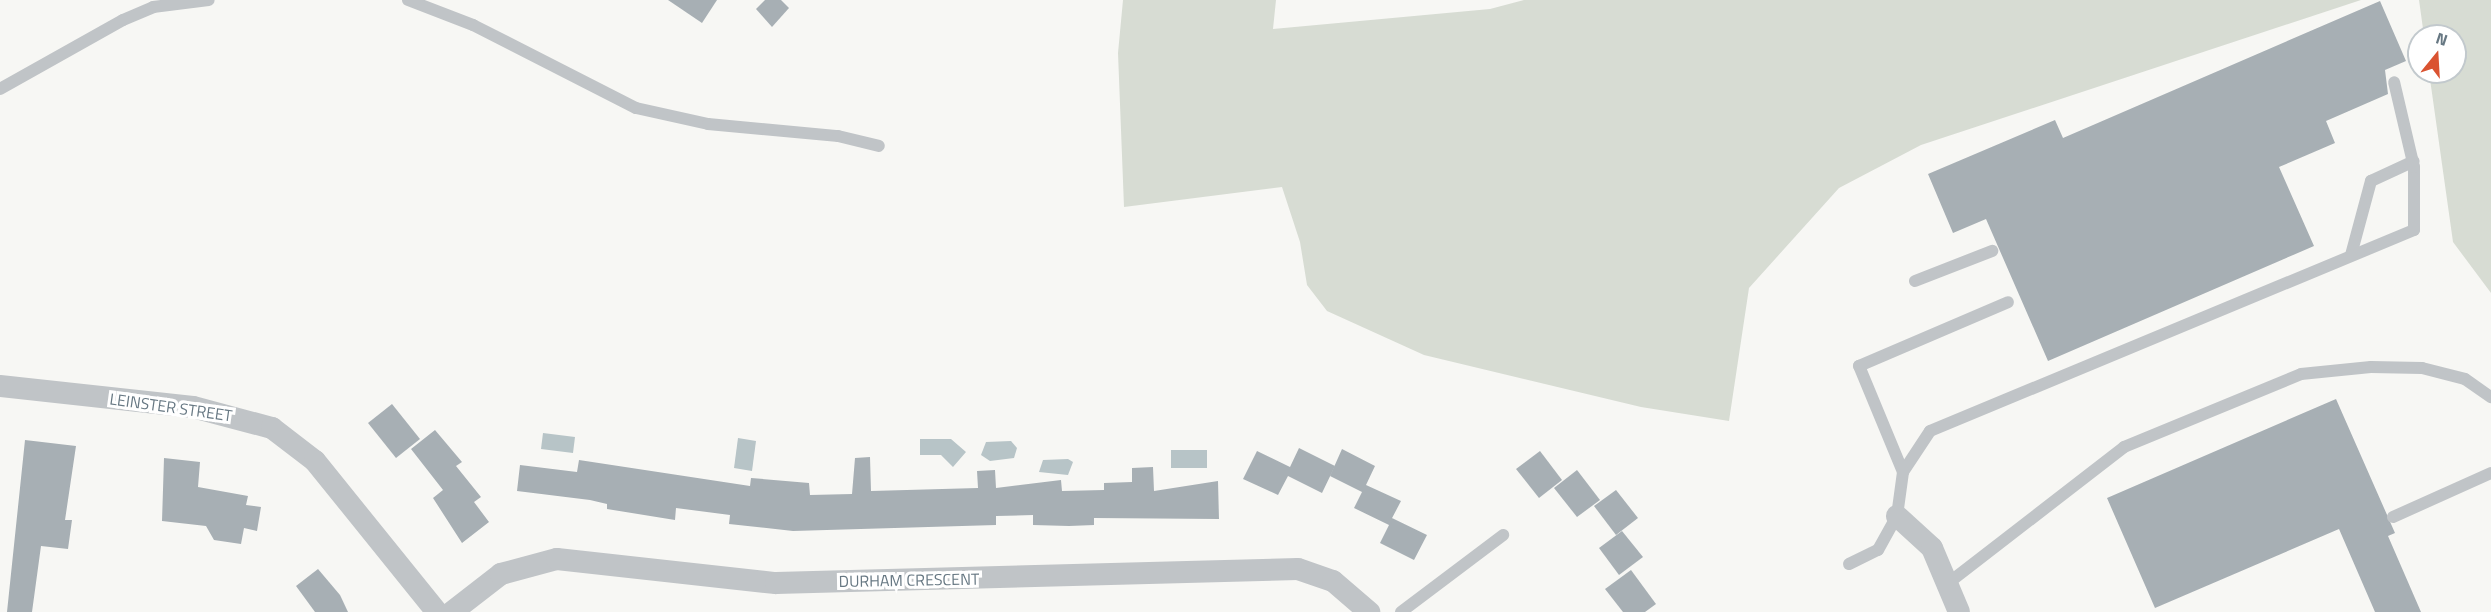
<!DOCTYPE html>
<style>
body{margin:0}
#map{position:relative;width:2491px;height:612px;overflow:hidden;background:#f7f7f4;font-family:"Titillium Web",sans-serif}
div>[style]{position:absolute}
.green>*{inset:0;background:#d7dcd3}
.water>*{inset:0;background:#b7c4c7}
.building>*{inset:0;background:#a7afb4}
.service>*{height:12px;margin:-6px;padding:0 6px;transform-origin:6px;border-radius:6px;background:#c0c4c7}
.minor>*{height:22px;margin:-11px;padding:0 11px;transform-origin:11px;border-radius:11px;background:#c0c4c7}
span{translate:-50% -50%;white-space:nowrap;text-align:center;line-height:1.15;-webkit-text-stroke:6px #fff;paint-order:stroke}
.street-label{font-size:16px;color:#677883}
.north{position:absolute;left:2407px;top:24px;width:60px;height:60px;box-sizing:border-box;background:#fff;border:2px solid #c2c9cd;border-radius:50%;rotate:18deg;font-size:16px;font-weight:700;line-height:24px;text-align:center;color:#677883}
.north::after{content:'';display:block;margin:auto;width:21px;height:27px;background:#da5331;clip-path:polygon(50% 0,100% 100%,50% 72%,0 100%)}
</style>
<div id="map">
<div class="green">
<i style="clip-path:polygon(1123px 0,1276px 0,1273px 29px,1490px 9px,1524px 0,2361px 0,1921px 145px,1839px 188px,1749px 288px,1729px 421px,1641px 407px,1424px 355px,1327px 311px,1307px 285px,1300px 242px,1282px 187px,1124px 207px,1118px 53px)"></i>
<i style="clip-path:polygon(2419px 0,2491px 0,2491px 293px,2453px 242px,2429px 72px,2455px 72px,2455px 36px,2424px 36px)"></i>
</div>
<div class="water">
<i style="clip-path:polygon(543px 433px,575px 437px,573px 453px,541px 449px)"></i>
<i style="clip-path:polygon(738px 438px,756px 441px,752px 471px,734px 468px)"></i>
<i style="clip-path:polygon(920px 439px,951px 439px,966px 452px,953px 467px,941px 455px,920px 455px)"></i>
<i style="clip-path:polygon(1011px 441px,1017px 448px,1014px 458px,990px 461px,981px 455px,986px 442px)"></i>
<i style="clip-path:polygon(1171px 450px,1207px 450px,1207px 468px,1171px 468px)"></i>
<i style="clip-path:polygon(1068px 459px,1073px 462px,1068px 475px,1039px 472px,1043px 460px)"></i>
</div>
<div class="building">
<i style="clip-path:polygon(668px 0,717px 0,702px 23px)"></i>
<i style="clip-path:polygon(765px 0,781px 0,789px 8px,772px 27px,756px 9px)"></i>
<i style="clip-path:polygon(2380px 1px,2406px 61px,2385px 70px,2388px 94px,2326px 121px,2335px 143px,2279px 167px,2314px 246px,2048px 361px,1986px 219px,1953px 233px,1928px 174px,2055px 120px,2063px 138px)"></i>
<i style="clip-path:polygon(2336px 399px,2395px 533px,2388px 536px,2421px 612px,2375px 612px,2339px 529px,2155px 608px,2107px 498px)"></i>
<i style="clip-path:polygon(392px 404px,420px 439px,396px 458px,368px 423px)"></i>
<i style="clip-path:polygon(435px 430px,462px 462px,456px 466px,481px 497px,474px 502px,489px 522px,462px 543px,433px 498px,443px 490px,411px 449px)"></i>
<i style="clip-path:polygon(25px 440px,76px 446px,65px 520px,72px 520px,68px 549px,41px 546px,32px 612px,7px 612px)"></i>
<i style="clip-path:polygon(1299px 448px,1335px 466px,1322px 493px,1288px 476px,1278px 495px,1243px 479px,1257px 451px,1290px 467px)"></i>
<i style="clip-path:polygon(1342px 449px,1375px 466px,1366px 485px,1401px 501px,1390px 522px,1392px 518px,1427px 535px,1414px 560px,1380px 543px,1389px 525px,1354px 508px,1362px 492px,1330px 476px)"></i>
<i style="clip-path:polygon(1540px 451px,1562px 480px,1539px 498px,1516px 469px)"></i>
<i style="clip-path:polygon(870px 457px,871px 491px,978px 488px,977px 471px,995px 470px,996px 488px,1061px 480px,1062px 491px,1104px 490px,1104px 483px,1132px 482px,1132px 468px,1153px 467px,1154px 491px,1218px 481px,1219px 519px,1094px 518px,1094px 525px,1069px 526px,1033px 525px,1033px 515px,996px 516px,996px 525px,793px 531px,729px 524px,730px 515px,676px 508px,675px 520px,607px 509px,607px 504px,590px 500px,517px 491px,520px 465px,577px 472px,579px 460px,750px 486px,751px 478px,809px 483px,810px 495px,852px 494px,855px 458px)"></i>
<i style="clip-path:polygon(164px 458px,200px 462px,198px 487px,248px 496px,246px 505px,261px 507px,257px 531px,244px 528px,241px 544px,214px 540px,206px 526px,162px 521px)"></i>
<i style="clip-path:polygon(1577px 470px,1600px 500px,1577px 517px,1554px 488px)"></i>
<i style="clip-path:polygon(1616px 490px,1638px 518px,1616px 535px,1594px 506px)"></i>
<i style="clip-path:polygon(1622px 531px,1643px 557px,1619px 575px,1599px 548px)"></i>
<i style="clip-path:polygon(318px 569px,340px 595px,348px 612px,315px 612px,296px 586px)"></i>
<i style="clip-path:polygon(1631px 570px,1656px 604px,1645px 612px,1623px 612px,1605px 589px)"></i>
</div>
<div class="service">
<i style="left:408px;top:0;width:70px;rotate:21deg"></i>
<i style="left:473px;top:25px;width:183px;rotate:27deg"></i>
<i style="left:636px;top:108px;width:74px;rotate:12.5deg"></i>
<i style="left:708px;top:124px;width:131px;rotate:5.3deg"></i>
<i style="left:838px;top:136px;width:42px;rotate:13.7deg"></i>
<i style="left:0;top:89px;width:141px;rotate:-29.3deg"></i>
<i style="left:123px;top:20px;width:33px;rotate:-23deg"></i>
<i style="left:153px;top:7px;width:56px;rotate:-7.1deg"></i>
<i style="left:2351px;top:255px;width:77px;rotate:-74.9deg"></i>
<i style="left:2371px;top:181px;width:47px;rotate:-24.9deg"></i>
<i style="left:1915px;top:281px;width:83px;rotate:-21.3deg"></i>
<i style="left:1903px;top:472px;width:49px;rotate:-56.6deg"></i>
<i style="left:1930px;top:431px;width:524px;rotate:-22.55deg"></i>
<i style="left:2414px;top:230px;width:63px;rotate:-90deg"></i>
<i style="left:2414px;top:167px;width:87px;rotate:-103.2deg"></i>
<i style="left:2393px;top:517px;width:107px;rotate:-24.2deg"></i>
<i style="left:1849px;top:564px;width:32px;rotate:-26deg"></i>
<i style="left:1878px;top:550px;width:39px;rotate:-61deg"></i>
<i style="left:1897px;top:516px;width:44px;rotate:-82.2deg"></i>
<i style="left:1903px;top:472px;width:115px;rotate:-112.5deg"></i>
<i style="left:1859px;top:366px;width:162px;rotate:-23.2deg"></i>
<i style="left:1947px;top:584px;width:224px;rotate:-37.7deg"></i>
<i style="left:2124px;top:447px;width:191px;rotate:-22.4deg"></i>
<i style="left:2301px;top:374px;width:70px;rotate:-5.7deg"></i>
<i style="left:2371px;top:367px;width:51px;rotate:1.1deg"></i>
<i style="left:2422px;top:368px;width:44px;rotate:14.3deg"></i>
<i style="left:2465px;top:379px;width:32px;rotate:35deg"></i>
<i style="left:1401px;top:612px;width:128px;rotate:-37deg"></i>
</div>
<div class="minor">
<i style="left:0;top:386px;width:194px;rotate:6.2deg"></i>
<i style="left:193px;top:407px;width:82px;rotate:14.9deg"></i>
<i style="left:272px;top:428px;width:54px;rotate:37.5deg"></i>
<i style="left:315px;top:461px;width:194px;rotate:51.1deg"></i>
<i style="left:1897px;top:516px;width:47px;rotate:42.4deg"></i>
<i style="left:1932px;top:548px;width:69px;rotate:67.1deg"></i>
<i style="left:452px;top:612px;width:62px;rotate:-37.8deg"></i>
<i style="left:501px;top:574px;width:58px;rotate:-15deg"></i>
<i style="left:557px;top:559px;width:220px;rotate:6.3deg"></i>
<i style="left:776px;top:583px;width:522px;rotate:-1.54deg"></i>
<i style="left:1298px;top:569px;width:37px;rotate:19deg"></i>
<i style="left:1333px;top:581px;width:48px;rotate:40.7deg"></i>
</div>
<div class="street-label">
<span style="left:171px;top:407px;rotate:8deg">LEINSTER STREET</span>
<span style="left:909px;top:580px;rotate:-1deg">DURHAM CRESCENT</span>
</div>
<div class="north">N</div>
</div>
